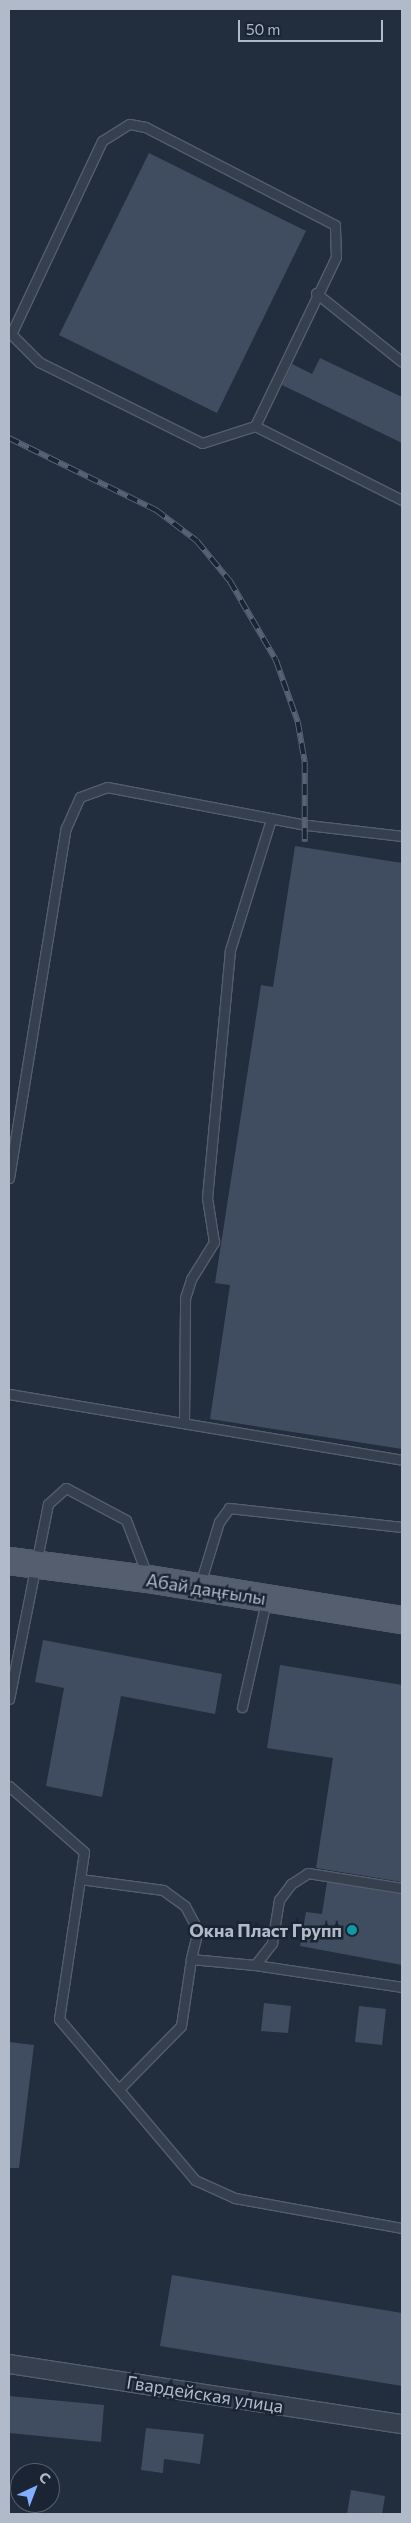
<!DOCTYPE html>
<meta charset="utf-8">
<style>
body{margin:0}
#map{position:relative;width:411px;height:2523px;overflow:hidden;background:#222d3e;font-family:Commissioner,sans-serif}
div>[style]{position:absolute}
.building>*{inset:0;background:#404d60}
.roads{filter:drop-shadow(1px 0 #545d6c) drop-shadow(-1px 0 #545d6c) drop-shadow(0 1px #545d6c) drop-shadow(0 -1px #545d6c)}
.lane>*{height:9px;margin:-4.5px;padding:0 4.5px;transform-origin:4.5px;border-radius:4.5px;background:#363f4e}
.street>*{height:18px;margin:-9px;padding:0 9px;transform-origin:9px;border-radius:9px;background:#363f4e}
.primary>*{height:26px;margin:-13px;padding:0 13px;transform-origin:13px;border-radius:13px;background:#545e6e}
.rail>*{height:5.5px;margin-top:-2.75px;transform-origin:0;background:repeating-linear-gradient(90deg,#1b2433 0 11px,#576375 0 22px);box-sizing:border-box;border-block:1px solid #576375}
.dots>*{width:14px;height:14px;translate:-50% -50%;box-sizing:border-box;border:2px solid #1b2433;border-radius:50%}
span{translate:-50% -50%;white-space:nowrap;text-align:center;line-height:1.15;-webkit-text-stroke:5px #1b2433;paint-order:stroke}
.street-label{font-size:18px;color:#b1bac9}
.poi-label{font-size:18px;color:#b1bac9;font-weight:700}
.right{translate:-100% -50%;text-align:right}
.frame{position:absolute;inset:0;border:10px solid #b1bac9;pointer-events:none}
.north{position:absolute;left:10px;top:2463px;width:50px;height:50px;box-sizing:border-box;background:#1b2433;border:1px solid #57606f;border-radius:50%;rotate:43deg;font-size:14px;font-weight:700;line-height:20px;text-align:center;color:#b1bac9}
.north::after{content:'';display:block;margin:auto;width:18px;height:22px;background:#81aeff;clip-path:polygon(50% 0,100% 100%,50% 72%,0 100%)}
.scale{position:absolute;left:238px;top:20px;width:145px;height:22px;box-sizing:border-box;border:2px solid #b1bac9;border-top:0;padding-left:6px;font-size:15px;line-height:18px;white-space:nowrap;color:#b1bac9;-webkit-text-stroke:4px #1b2433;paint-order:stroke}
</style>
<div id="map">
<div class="building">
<i style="clip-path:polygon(149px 153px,306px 231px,217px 413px,59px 335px)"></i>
<i style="clip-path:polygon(320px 358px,402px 397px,402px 443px,282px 385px,292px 364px,312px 374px)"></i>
<i style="clip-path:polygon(295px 846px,402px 863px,402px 1449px,210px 1419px,230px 1285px,215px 1283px,261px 985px,273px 987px)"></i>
<i style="clip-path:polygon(43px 1640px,222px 1674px,215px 1714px,121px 1696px,102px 1797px,46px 1786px,64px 1688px,35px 1682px)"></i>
<i style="clip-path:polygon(280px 1665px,402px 1685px,402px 1882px,316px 1868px,333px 1758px,267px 1748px)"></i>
<i style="clip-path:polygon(327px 1882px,402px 1894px,402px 1965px,300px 1946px,306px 1912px,322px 1914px)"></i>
<i style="clip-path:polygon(264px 2003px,291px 2006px,288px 2033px,261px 2031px)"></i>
<i style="clip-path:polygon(359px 2006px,386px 2009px,382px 2045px,355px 2042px)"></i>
<i style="clip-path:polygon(9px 2042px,34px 2045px,19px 2168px,9px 2168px)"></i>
<i style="clip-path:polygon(172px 2275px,402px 2313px,402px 2386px,160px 2346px)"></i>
<i style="clip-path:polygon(9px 2396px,104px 2405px,101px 2442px,9px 2433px)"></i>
<i style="clip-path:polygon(146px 2428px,204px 2434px,200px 2464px,164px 2459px,163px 2473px,141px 2470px)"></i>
<i style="clip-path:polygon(351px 2490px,385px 2496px,382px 2514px,347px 2514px)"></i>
</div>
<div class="roads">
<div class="lane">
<i style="left:316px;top:293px;width:110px;rotate:38.7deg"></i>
<i style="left:255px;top:426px;width:187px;rotate:-64.4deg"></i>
<i style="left:336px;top:257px;width:32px;rotate:-92deg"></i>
<i style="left:335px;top:225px;width:214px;rotate:-152.7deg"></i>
<i style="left:145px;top:127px;width:16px;rotate:-169deg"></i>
<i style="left:129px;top:124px;width:32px;rotate:148deg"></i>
<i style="left:102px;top:141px;width:213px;rotate:115.2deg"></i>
<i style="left:11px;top:334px;width:40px;rotate:45deg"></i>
<i style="left:39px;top:362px;width:182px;rotate:26.4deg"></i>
<i style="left:202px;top:443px;width:56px;rotate:-17.8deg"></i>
<i style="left:255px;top:426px;width:165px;rotate:26.7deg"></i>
<i style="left:9px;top:1178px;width:355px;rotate:-80.8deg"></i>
<i style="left:66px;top:828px;width:34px;rotate:-66deg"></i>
<i style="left:80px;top:797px;width:29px;rotate:-20deg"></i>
<i style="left:107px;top:787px;width:204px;rotate:10.8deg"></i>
<i style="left:307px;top:825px;width:96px;rotate:6.6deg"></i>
<i style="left:9px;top:1394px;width:399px;rotate:9.5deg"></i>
<i style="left:184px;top:1423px;width:125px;rotate:-89.5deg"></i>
<i style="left:185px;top:1298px;width:20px;rotate:-72deg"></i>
<i style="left:191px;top:1279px;width:44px;rotate:-58.1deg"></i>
<i style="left:214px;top:1242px;width:45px;rotate:-99deg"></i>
<i style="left:207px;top:1198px;width:249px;rotate:-84.7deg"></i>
<i style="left:230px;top:950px;width:137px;rotate:-72.6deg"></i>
<i style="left:200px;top:1584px;width:65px;rotate:-73deg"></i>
<i style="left:219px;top:1522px;width:17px;rotate:-54deg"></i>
<i style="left:229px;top:1508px;width:174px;rotate:6.3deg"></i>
<i style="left:9px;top:1699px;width:199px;rotate:-78.7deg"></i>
<i style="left:48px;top:1504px;width:24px;rotate:-42deg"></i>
<i style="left:66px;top:1488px;width:68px;rotate:28.1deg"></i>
<i style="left:126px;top:1520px;width:59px;rotate:69.1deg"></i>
<i style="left:242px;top:1707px;width:109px;rotate:-77.2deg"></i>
<i style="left:9px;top:1786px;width:100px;rotate:41.3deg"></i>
<i style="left:84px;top:1852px;width:169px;rotate:98.5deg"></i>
<i style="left:59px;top:2019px;width:211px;rotate:49.8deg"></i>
<i style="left:195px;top:2180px;width:44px;rotate:24.2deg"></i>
<i style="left:235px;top:2198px;width:170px;rotate:10.2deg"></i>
<i style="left:80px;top:1879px;width:84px;rotate:7.5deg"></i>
<i style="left:163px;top:1890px;width:27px;rotate:36deg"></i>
<i style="left:185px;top:1906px;width:27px;rotate:62deg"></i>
<i style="left:198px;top:1930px;width:30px;rotate:104deg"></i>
<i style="left:191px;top:1959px;width:64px;rotate:5.4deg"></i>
<i style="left:255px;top:1965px;width:149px;rotate:8.5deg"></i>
<i style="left:255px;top:1965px;width:28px;rotate:-52deg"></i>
<i style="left:272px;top:1943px;width:44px;rotate:-80.8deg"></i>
<i style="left:279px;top:1900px;width:20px;rotate:-53deg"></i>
<i style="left:291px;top:1884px;width:20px;rotate:-33deg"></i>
<i style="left:308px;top:1873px;width:95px;rotate:9.1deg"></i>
<i style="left:119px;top:2089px;width:88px;rotate:-45.5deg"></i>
<i style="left:181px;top:2026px;width:68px;rotate:-81.5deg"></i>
</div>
<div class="street">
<i style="left:9px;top:2364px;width:398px;rotate:8.7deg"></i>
</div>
<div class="primary">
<i style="left:9px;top:1561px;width:140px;rotate:7.4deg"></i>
<i style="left:148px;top:1579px;width:257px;rotate:9.2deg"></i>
</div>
</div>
<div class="rail">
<i style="left:9px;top:438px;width:164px;rotate:26.1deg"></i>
<i style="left:156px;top:510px;width:51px;rotate:37.1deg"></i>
<i style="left:197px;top:541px;width:52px;rotate:50.5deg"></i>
<i style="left:230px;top:581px;width:91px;rotate:59.8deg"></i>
<i style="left:276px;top:660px;width:66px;rotate:70.5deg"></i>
<i style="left:298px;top:722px;width:41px;rotate:80.1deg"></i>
<i style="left:305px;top:762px;width:80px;rotate:90deg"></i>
</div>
<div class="dots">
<i style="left:352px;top:1930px;background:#0f9aa8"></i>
</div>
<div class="street-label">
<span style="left:206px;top:1589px;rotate:9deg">Абай даңғылы</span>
<span style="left:205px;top:2394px;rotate:9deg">Гвардейская улица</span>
</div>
<div class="poi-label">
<span class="right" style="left:342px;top:1930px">Окна Пласт Групп</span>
</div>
<div class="frame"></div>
<div class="north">С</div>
<div class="scale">50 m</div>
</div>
